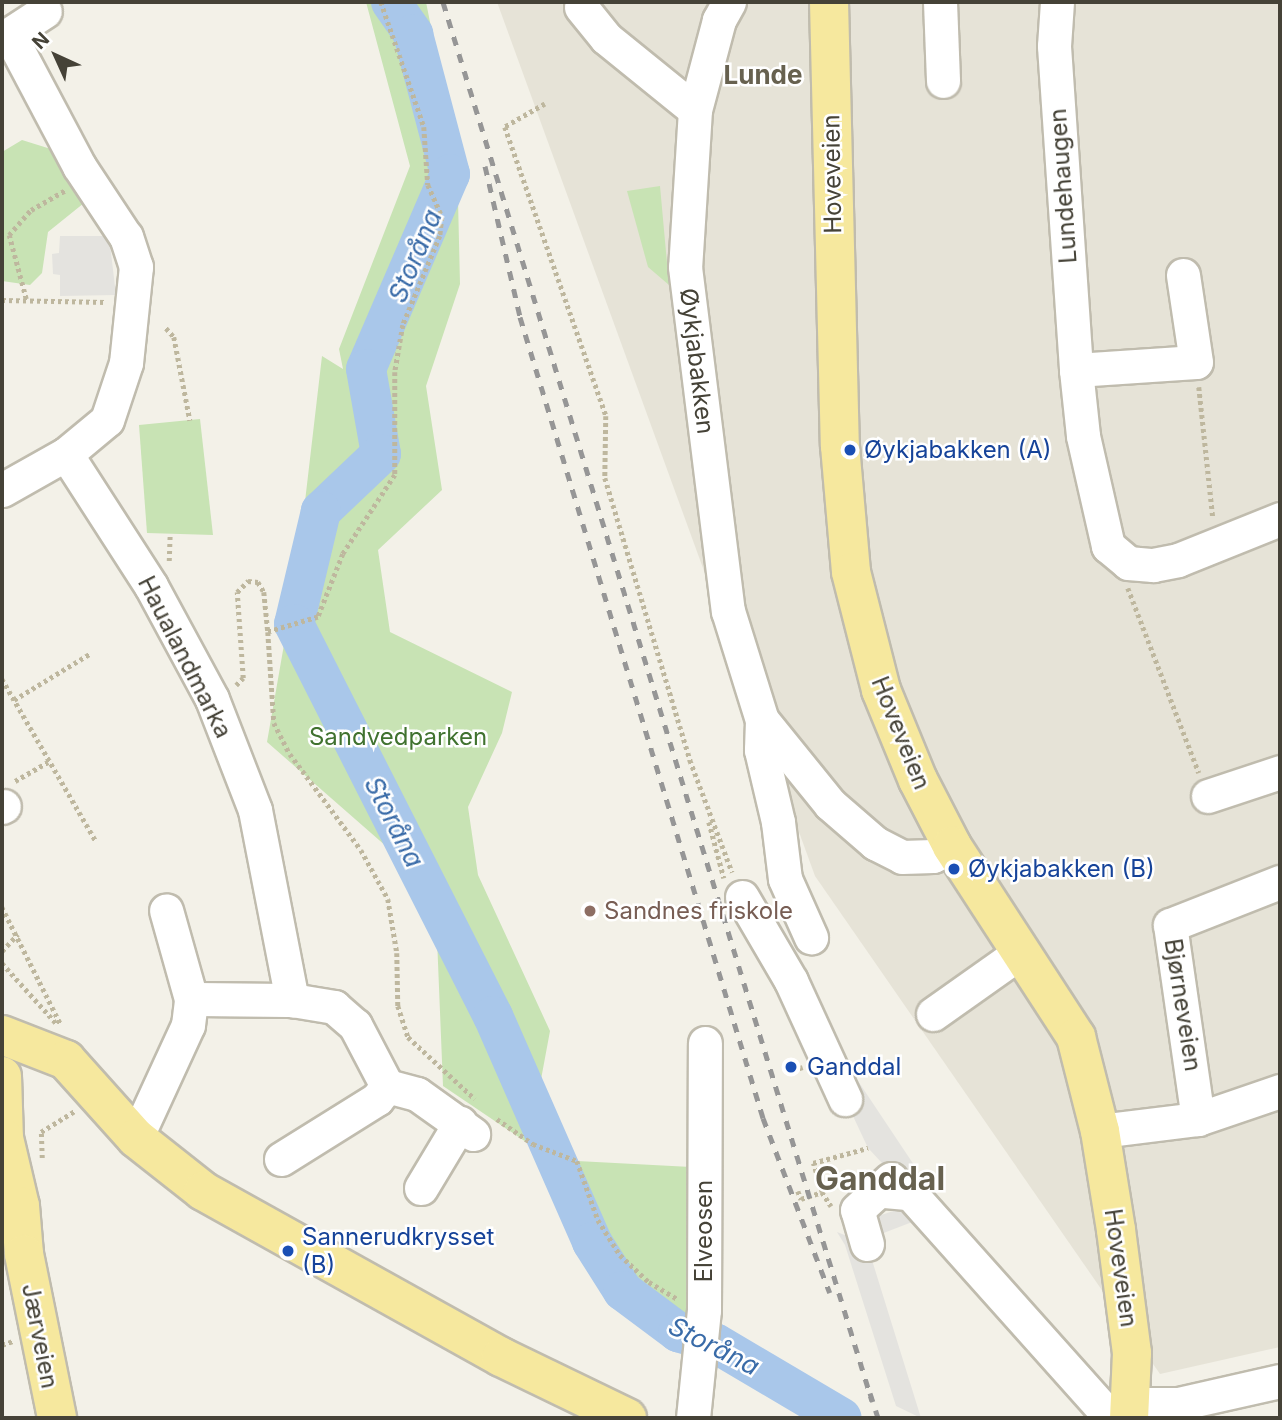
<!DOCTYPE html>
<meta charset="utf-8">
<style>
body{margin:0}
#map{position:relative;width:1282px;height:1420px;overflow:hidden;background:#f3f1e8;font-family:Inter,sans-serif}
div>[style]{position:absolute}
.residential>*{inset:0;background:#e6e3d7}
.green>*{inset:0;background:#c8e3b4}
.parking>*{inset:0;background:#e4e3df}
.river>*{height:40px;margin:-20px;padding:0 20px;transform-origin:20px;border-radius:20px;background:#a9c7ea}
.path>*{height:4.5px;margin-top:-2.25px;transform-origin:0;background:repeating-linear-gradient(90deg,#beb79e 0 3.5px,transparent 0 7px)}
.roads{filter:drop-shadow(2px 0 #c0bcae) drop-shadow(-2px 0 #c0bcae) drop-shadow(0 2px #c0bcae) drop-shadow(0 -2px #c0bcae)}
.minor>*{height:33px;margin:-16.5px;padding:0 16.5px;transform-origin:16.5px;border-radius:16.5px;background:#fff}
.major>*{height:38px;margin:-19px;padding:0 19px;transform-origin:19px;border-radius:19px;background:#f6e89e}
.rail>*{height:5px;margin-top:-2.5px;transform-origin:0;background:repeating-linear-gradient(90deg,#969696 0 9px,transparent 0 18px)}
.dots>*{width:19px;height:19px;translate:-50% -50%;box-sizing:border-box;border:4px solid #fff;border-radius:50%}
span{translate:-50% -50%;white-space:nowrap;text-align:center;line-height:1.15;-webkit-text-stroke:5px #fff;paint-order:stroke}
.street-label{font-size:24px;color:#454237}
.transit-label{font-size:24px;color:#164399}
.left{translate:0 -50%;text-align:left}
.park-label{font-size:24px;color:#40722f}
.education-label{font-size:24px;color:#785e54}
.neighbourhood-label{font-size:26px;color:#67614f;font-weight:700}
.water-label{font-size:26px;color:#396ba8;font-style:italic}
.district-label{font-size:32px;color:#67614f;font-weight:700}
.frame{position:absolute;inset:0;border:4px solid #454237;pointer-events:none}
.north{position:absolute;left:21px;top:21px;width:70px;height:70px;-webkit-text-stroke:5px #fff;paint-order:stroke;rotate:315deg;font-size:19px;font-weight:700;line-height:28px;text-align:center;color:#454237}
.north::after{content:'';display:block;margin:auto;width:24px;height:32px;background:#454237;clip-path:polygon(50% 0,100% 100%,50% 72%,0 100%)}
</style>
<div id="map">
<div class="residential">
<i style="clip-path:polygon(497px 2px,1280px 2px,1280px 1347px,1160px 1374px,815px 876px)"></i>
</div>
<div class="green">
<i style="clip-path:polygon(366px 2px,426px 2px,457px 157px,460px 284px,426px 386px,442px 490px,378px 550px,390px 632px,512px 692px,502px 733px,468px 807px,478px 875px,550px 1031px,529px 1144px,443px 1086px,435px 889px,267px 742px,297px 570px,322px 356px,343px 369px,339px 349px,410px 166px)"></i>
<i style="clip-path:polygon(22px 140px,54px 150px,84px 203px,48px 232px,42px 273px,30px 285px,2px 281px,2px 152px)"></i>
<i style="clip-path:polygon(660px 186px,669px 285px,648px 267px,627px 191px)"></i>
<i style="clip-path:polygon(200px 419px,213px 535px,147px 533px,139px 425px)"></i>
<i style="clip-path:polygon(577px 1161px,691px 1167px,690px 1338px,654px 1314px,601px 1243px)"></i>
</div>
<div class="parking">
<i style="clip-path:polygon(60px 236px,109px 236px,116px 295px,60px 296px,60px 275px,53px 274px,52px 254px,59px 253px)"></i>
<i style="clip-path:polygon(858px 1081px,920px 1174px,910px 1193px,868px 1148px,845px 1099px)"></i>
<i style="clip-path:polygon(915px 1204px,920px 1219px,881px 1234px,875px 1217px)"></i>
<i style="clip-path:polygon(837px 1232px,867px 1244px,921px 1418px,896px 1406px,845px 1245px)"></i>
</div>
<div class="river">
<i style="left:391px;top:2px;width:39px;rotate:55deg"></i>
<i style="left:413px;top:34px;width:145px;rotate:75.2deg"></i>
<i style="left:450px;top:174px;width:212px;rotate:113.3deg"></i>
<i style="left:366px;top:369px;width:86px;rotate:80deg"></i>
<i style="left:381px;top:454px;width:83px;rotate:136.5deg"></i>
<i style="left:321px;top:511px;width:116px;rotate:103.4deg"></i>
<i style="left:294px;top:624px;width:440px;rotate:63.1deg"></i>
<i style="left:493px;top:1016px;width:247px;rotate:66.3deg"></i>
<i style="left:592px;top:1242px;width:58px;rotate:57.7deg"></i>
<i style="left:623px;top:1291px;width:69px;rotate:36.7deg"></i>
<i style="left:678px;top:1332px;width:39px;rotate:17deg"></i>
<i style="left:715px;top:1343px;width:147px;rotate:30.6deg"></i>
</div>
<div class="path">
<i style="left:381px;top:2px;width:132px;rotate:71deg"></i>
<i style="left:424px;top:127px;width:58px;rotate:86.1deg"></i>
<i style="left:428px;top:185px;width:35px;rotate:66deg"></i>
<i style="left:442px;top:217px;width:19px;rotate:96deg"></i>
<i style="left:440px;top:236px;width:96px;rotate:112.6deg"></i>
<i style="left:403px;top:325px;width:48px;rotate:99.7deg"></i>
<i style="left:395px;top:372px;width:103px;rotate:90deg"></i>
<i style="left:395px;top:475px;width:95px;rotate:123.4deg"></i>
<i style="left:343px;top:554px;width:68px;rotate:111.6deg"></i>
<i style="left:318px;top:617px;width:52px;rotate:163.3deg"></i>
<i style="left:268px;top:632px;width:91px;rotate:86.2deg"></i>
<i style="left:274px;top:723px;width:35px;rotate:63deg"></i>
<i style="left:290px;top:754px;width:119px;rotate:53.5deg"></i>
<i style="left:361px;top:850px;width:56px;rotate:61.1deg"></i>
<i style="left:388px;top:899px;width:55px;rotate:80.5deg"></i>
<i style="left:397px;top:953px;width:53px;rotate:88.9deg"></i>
<i style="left:398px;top:1006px;width:33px;rotate:72deg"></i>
<i style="left:408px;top:1037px;width:91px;rotate:42.8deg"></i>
<i style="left:545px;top:104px;width:46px;rotate:150.1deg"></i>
<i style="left:505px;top:127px;width:306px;rotate:70.7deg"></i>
<i style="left:606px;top:416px;width:62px;rotate:90.9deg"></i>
<i style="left:605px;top:478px;width:295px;rotate:73.2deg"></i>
<i style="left:690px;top:760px;width:120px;rotate:69.4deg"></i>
<i style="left:26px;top:299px;width:66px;rotate:-104.9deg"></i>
<i style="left:9px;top:235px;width:33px;rotate:-49deg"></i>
<i style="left:31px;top:210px;width:39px;rotate:-30deg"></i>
<i style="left:2px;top:300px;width:104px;rotate:1.1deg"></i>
<i style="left:166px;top:328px;width:12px;rotate:48deg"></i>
<i style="left:174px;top:337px;width:85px;rotate:79.1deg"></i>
<i style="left:1199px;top:387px;width:132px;rotate:83.9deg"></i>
<i style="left:169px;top:561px;width:27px;rotate:-88deg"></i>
<i style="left:1128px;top:588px;width:198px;rotate:69deg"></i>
<i style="left:2px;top:679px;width:187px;rotate:59.9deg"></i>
<i style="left:236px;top:685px;width:10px;rotate:-45deg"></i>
<i style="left:243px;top:678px;width:86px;rotate:-94deg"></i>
<i style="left:237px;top:592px;width:16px;rotate:-45deg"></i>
<i style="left:248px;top:581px;width:10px;rotate:6deg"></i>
<i style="left:258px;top:582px;width:12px;rotate:59deg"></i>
<i style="left:264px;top:592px;width:40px;rotate:84.3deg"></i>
<i style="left:14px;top:700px;width:90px;rotate:-31.4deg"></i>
<i style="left:15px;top:781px;width:38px;rotate:-30deg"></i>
<i style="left:709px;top:822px;width:58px;rotate:75deg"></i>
<i style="left:2px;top:907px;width:132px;rotate:63.4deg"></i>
<i style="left:2px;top:951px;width:23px;rotate:-47deg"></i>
<i style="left:2px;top:963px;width:81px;rotate:48deg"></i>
<i style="left:793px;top:1070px;width:10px;rotate:-17deg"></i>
<i style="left:497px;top:1119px;width:44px;rotate:34.8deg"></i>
<i style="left:533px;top:1144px;width:47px;rotate:21.1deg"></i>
<i style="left:577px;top:1161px;width:63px;rotate:70.4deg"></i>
<i style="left:598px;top:1220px;width:41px;rotate:57.8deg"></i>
<i style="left:620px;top:1255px;width:40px;rotate:43deg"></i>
<i style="left:649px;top:1282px;width:33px;rotate:31deg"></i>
<i style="left:42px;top:1158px;width:26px;rotate:-92deg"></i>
<i style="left:41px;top:1132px;width:39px;rotate:-32deg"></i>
<i style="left:798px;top:1191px;width:9px;rotate:69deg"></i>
<i style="left:801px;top:1199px;width:22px;rotate:-18deg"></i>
<i style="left:822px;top:1192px;width:30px;rotate:-107deg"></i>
<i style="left:813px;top:1163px;width:57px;rotate:-15.3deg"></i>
<i style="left:822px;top:1192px;width:17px;rotate:57deg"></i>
<i style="left:2px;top:1345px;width:12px;rotate:-20deg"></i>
</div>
<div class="roads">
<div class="minor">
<i style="left:729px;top:2px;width:21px;rotate:119deg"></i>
<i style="left:719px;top:20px;width:93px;rotate:104.9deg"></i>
<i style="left:695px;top:110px;width:157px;rotate:93.6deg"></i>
<i style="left:685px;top:267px;width:347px;rotate:82.9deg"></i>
<i style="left:728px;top:611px;width:114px;rotate:72.7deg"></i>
<i style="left:762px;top:720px;width:30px;rotate:92deg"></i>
<i style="left:761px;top:750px;width:74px;rotate:76.7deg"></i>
<i style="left:778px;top:822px;width:57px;rotate:83deg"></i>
<i style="left:785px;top:879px;width:64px;rotate:65.9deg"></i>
<i style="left:940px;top:2px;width:79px;rotate:87.8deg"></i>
<i style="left:1057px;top:2px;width:44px;rotate:93.9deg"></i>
<i style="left:1054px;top:46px;width:325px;rotate:86.1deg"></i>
<i style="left:1076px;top:370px;width:66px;rotate:83.9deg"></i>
<i style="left:1083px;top:436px;width:113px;rotate:77.2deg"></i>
<i style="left:1108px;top:546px;width:26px;rotate:40deg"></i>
<i style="left:1128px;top:563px;width:25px;rotate:5deg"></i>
<i style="left:1153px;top:565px;width:25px;rotate:-11deg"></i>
<i style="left:1178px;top:560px;width:110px;rotate:-21.9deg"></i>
<i style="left:581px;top:7px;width:40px;rotate:51deg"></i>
<i style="left:606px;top:38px;width:114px;rotate:39deg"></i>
<i style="left:2px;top:39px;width:51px;rotate:-33.1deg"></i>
<i style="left:1076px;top:370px;width:120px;rotate:-3.8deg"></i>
<i style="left:1196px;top:362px;width:88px;rotate:-98.5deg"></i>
<i style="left:66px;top:454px;width:157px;rotate:57.2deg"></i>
<i style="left:151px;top:586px;width:128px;rotate:61.6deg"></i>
<i style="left:212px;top:699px;width:119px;rotate:68.8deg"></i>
<i style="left:255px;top:810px;width:194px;rotate:79deg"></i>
<i style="left:292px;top:1000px;width:43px;rotate:9.5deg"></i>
<i style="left:334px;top:1007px;width:28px;rotate:41deg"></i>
<i style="left:355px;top:1025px;width:69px;rotate:62.3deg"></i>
<i style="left:387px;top:1086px;width:31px;rotate:15deg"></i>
<i style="left:417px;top:1094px;width:69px;rotate:35.5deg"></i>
<i style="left:2px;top:490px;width:73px;rotate:-29.4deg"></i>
<i style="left:66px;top:454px;width:53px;rotate:-39.7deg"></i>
<i style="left:107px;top:420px;width:60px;rotate:-71.6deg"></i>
<i style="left:126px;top:363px;width:97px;rotate:-84.1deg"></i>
<i style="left:136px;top:267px;width:32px;rotate:-108deg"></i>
<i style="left:126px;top:237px;width:85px;rotate:-123.5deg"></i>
<i style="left:79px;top:166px;width:149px;rotate:-117.9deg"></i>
<i style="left:762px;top:720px;width:108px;rotate:51deg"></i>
<i style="left:830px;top:804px;width:60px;rotate:40.9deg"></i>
<i style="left:875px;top:843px;width:30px;rotate:27deg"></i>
<i style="left:902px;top:857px;width:31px;rotate:-2deg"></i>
<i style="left:933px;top:856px;width:21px;rotate:-28deg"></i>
<i style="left:1208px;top:796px;width:76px;rotate:-18.4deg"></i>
<i style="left:2px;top:807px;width:2px;rotate:-27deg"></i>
<i style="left:742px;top:897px;width:97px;rotate:59.7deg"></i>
<i style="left:791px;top:981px;width:130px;rotate:65.4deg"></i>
<i style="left:191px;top:999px;width:101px;rotate:0.6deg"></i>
<i style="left:933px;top:1014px;width:109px;rotate:-35.3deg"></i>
<i style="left:1198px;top:1119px;width:196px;rotate:-98.2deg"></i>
<i style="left:1170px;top:925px;width:118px;rotate:-21.4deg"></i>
<i style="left:1100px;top:1131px;width:99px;rotate:-7deg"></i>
<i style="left:1198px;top:1119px;width:87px;rotate:-18.9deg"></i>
<i style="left:136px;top:1138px;width:124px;rotate:-65.3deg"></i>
<i style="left:188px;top:1025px;width:26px;rotate:-83deg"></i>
<i style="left:191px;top:999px;width:92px;rotate:-105.7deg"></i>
<i style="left:281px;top:1159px;width:113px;rotate:-32deg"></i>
<i style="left:377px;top:1099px;width:16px;rotate:-52deg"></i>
<i style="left:421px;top:1188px;width:76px;rotate:-59deg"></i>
<i style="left:873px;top:1190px;width:37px;rotate:5deg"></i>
<i style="left:910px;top:1193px;width:302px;rotate:48.2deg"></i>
<i style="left:867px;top:1244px;width:35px;rotate:-106deg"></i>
<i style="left:857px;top:1210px;width:46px;rotate:-42.4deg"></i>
<i style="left:1132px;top:1404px;width:46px"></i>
<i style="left:1178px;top:1404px;width:105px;rotate:-12.7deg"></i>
<i style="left:693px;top:1418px;width:109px;rotate:-84.2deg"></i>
<i style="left:704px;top:1310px;width:267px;rotate:-89.8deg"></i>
</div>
<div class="major">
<i style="left:829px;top:2px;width:444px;rotate:88.6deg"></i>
<i style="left:840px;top:446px;width:126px;rotate:85deg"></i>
<i style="left:851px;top:572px;width:122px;rotate:75.7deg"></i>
<i style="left:881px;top:690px;width:97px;rotate:67.7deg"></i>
<i style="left:918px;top:780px;width:74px;rotate:62.7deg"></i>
<i style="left:952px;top:846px;width:228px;rotate:57deg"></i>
<i style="left:1076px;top:1037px;width:97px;rotate:75.7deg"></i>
<i style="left:1100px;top:1131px;width:100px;rotate:80.8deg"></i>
<i style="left:1116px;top:1230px;width:124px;rotate:82.6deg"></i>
<i style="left:1132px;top:1353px;width:65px;rotate:92.6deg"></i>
<i style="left:2px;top:1035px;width:69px;rotate:21.3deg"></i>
<i style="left:66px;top:1060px;width:105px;rotate:48.1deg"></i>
<i style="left:136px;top:1138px;width:85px;rotate:38.3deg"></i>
<i style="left:203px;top:1191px;width:341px;rotate:29.1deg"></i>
<i style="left:501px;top:1357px;width:140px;rotate:25.8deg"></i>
<i style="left:2px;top:1076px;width:62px;rotate:88.2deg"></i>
<i style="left:4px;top:1138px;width:70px;rotate:76.8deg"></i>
<i style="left:20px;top:1206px;width:48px;rotate:85.2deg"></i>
<i style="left:24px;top:1254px;width:167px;rotate:78.6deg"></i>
</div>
</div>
<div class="rail">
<i style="left:443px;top:2px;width:1463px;rotate:72.95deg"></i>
<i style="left:485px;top:166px;width:155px;rotate:76.9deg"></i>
<i style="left:520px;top:317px;width:837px;rotate:73.12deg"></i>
<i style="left:763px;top:1118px;width:187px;rotate:69.1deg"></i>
<i style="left:870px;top:1393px;width:26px;rotate:72deg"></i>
</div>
<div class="dots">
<i style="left:850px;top:450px;background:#1a4fb4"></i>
<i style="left:954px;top:869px;background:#1a4fb4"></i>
<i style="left:590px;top:911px;background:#8d6e63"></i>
<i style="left:791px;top:1067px;background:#1a4fb4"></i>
<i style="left:288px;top:1251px;background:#1a4fb4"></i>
</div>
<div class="street-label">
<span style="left:832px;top:174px;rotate:-91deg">Hoveveien</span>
<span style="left:1063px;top:186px;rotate:-94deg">Lundehaugen</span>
<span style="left:697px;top:361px;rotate:83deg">Øykjabakken</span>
<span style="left:185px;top:657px;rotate:63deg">Haualandmarka</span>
<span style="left:901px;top:733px;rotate:68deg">Hoveveien</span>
<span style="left:1183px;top:1005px;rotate:81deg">Bjørneveien</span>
<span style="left:704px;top:1231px;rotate:-90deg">Elveosen</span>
<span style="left:1121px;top:1268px;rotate:82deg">Hoveveien</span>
<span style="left:40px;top:1336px;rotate:79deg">Jærveien</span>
</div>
<div class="transit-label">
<span class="left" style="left:864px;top:450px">Øykjabakken (A)</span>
<span class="left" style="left:968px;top:869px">Øykjabakken (B)</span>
<span class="left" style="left:807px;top:1067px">Ganddal</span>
<span class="left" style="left:302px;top:1251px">Sannerudkrysset<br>(B)</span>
</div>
<div class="park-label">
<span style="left:398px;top:737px">Sandvedparken</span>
</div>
<div class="education-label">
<span class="left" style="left:604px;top:911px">Sandnes friskole</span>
</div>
<div class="neighbourhood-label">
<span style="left:763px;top:75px">Lunde</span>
</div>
<div class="water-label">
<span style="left:415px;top:256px;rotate:-67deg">Storåna</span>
<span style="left:394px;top:822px;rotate:63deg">Storåna</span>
<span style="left:714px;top:1346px;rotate:27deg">Storåna</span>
</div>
<div class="district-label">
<span style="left:880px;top:1179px">Ganddal</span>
</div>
<div class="frame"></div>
<div class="north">N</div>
</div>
